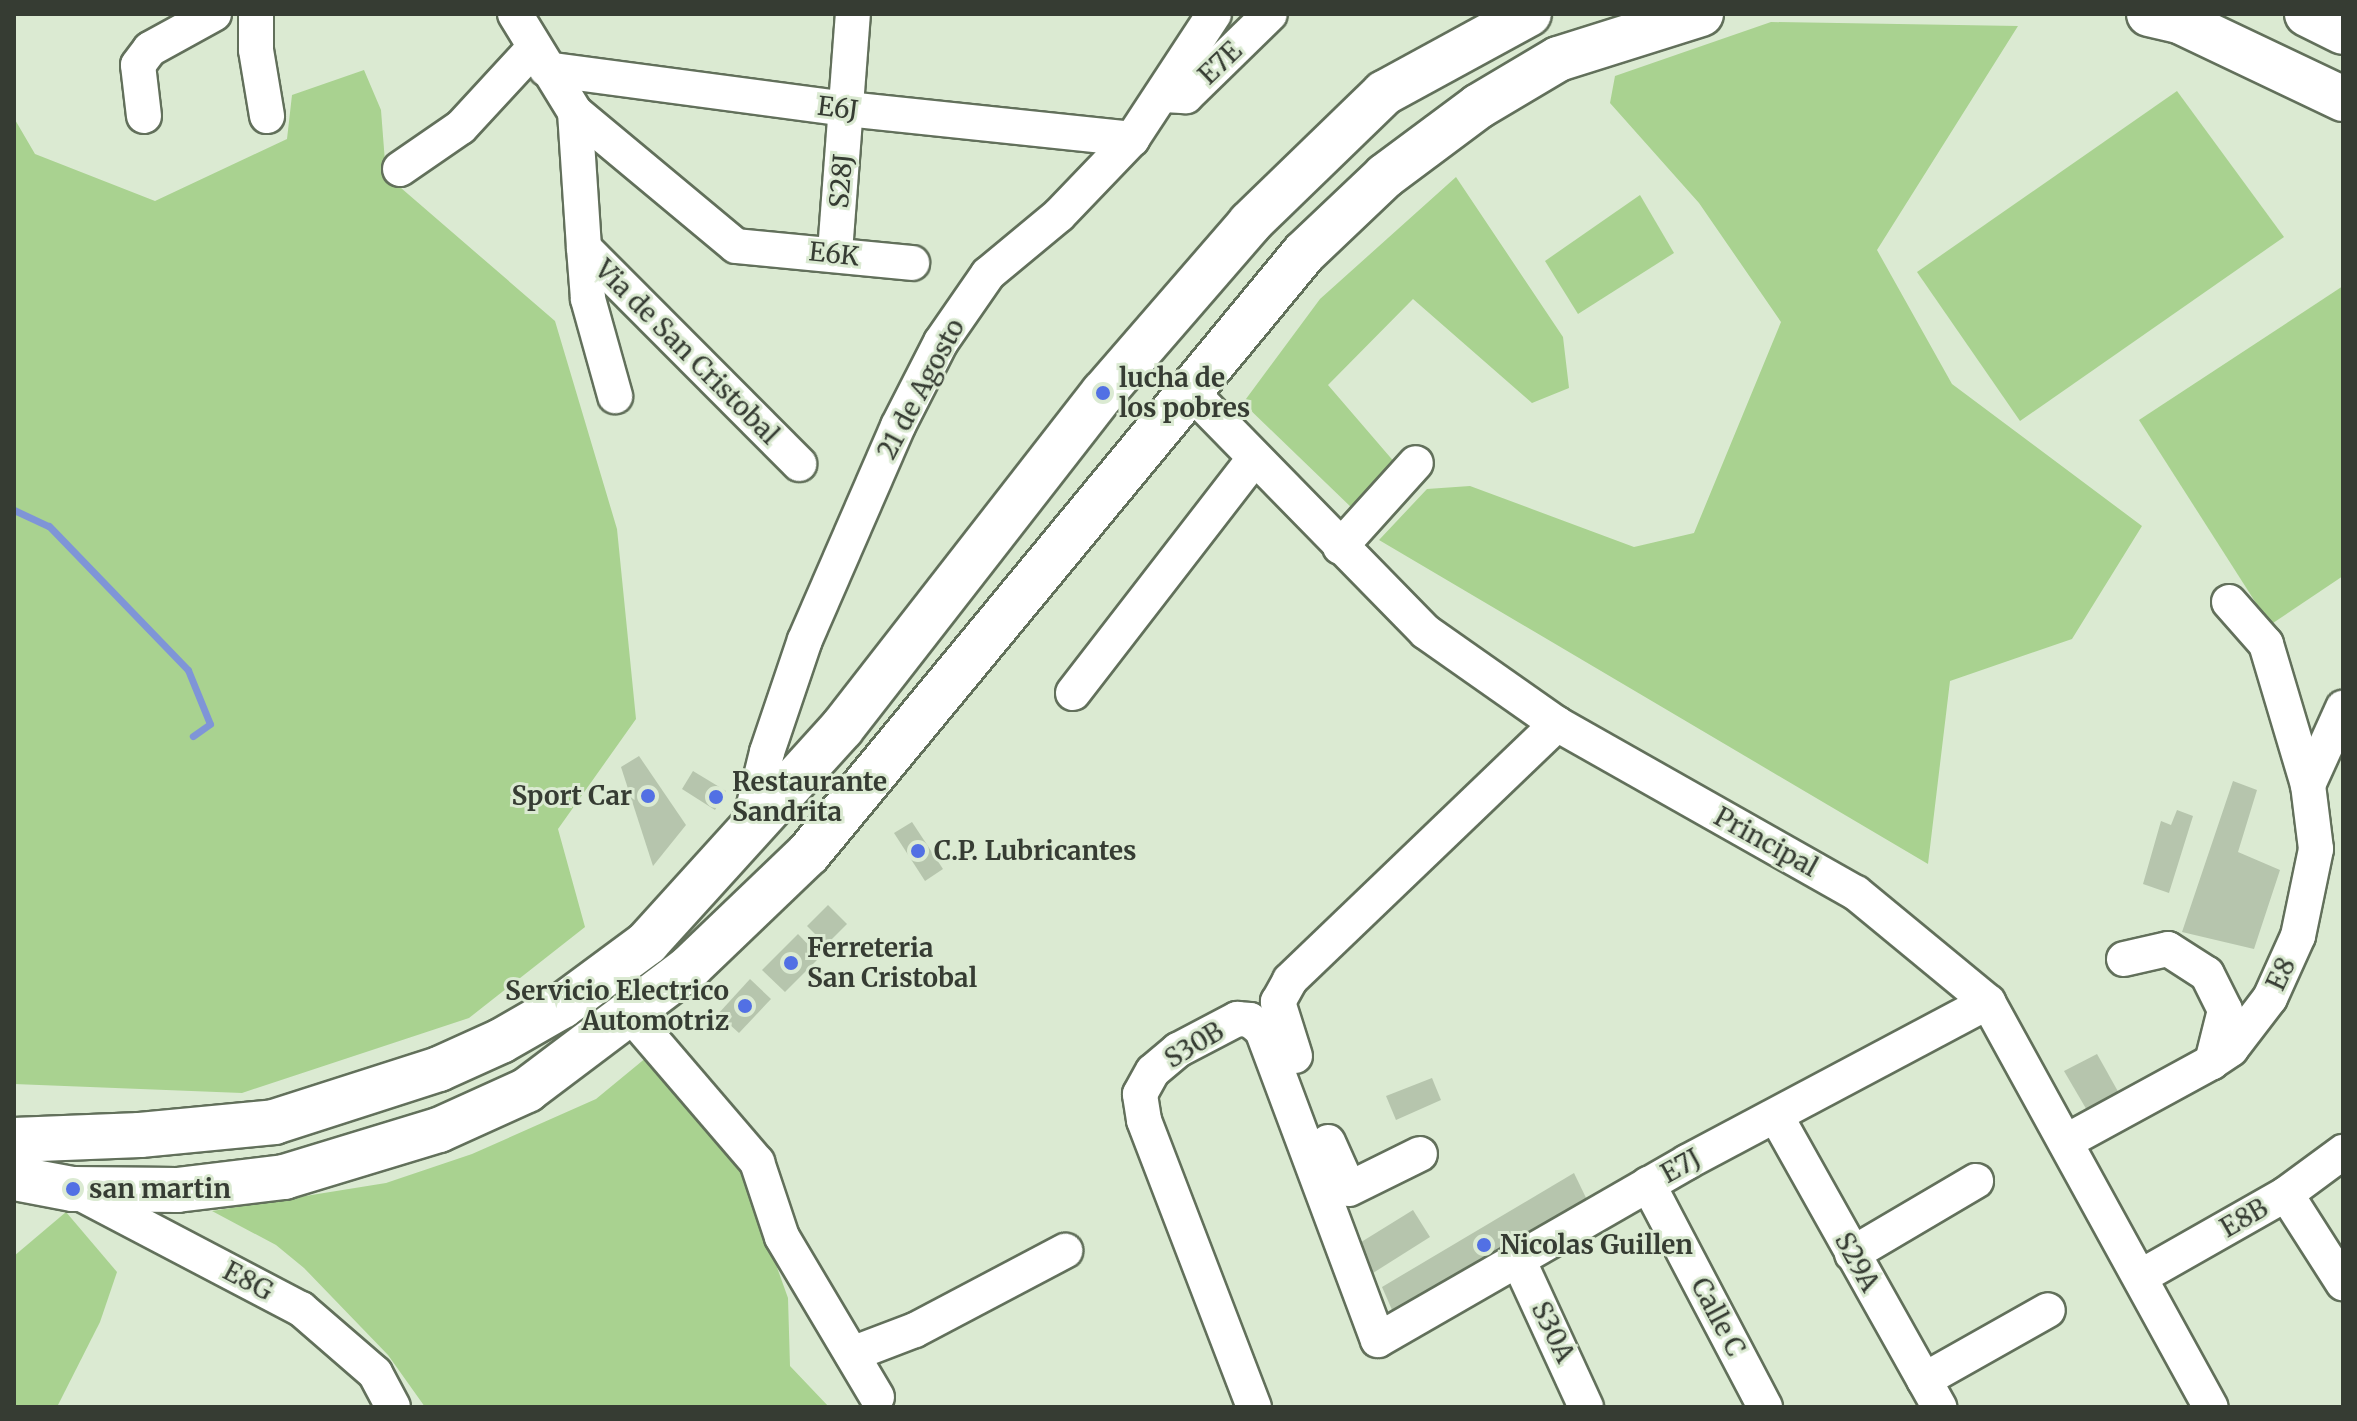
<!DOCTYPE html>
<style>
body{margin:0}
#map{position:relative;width:2357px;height:1421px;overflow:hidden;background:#dbead2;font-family:Merriweather,serif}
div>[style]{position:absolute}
.green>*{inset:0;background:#a9d290}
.stream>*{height:7px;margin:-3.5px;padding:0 3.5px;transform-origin:3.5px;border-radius:3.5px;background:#7f95d7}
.building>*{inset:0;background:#b6c5ad}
.roads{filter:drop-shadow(2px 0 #62705b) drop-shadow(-2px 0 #62705b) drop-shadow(0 2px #62705b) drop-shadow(0 -2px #62705b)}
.minor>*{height:34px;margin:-17px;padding:0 17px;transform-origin:17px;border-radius:17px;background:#fff}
.major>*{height:44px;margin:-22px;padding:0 22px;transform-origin:22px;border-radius:22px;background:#fff}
.dots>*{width:22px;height:22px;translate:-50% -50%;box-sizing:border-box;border:4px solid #dbead2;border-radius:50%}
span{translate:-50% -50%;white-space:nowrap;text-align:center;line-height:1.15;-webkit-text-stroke:6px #dbead2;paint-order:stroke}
.street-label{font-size:26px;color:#363c33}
.poi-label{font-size:26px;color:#363c33;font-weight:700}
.left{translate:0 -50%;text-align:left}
.right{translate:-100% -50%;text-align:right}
.frame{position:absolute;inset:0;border:16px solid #363c33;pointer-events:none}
</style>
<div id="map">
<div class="green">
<i style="clip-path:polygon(1771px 22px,2018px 26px,1877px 250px,1952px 384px,2142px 526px,2072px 639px,1950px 681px,1928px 864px,1379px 540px,1427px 489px,1470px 486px,1634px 547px,1694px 533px,1781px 322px,1699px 203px,1610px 103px,1615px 76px)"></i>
<i style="clip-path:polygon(364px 70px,381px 110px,386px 175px,555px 321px,617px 529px,636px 719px,558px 829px,585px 927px,469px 1018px,242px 1093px,14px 1084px,14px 118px,35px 154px,155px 201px,287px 139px,292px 95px)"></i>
<i style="clip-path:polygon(2177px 91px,2284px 237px,2020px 421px,1917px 272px)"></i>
<i style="clip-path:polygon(1456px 177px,1563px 337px,1569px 388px,1532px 403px,1413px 299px,1328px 385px,1396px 464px,1354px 510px,1243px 403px,1320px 299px)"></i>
<i style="clip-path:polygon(1640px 195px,1674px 253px,1578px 314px,1545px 261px)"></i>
<i style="clip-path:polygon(2343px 286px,2343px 576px,2270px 625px,2139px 420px)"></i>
<i style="clip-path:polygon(647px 1057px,742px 1170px,788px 1298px,790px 1366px,829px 1407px,425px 1407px,388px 1355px,304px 1268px,276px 1245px,212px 1211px,386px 1183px,472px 1154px,596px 1099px)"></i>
<i style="clip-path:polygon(66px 1212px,117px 1272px,100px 1322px,57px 1407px,14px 1407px,14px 1256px)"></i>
</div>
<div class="stream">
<i style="left:14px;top:510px;width:38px;rotate:25deg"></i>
<i style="left:49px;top:526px;width:200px;rotate:46deg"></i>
<i style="left:188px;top:670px;width:58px;rotate:67.8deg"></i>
<i style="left:210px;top:724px;width:21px;rotate:145deg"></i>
</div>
<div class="building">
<i style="clip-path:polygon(639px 756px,686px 825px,653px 866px,621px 767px)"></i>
<i style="clip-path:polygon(693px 771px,726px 791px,715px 810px,682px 789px)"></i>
<i style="clip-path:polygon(2233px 781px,2257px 790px,2238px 852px,2280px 870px,2254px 949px,2182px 932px)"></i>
<i style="clip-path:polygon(2177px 810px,2193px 816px,2169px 893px,2143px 884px,2161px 821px,2171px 825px)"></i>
<i style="clip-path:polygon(912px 822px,943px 869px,925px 881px,894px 833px)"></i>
<i style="clip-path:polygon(828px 905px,847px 924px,826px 945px,807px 926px)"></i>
<i style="clip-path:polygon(798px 934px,820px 957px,785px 992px,762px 970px)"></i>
<i style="clip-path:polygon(750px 979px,771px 999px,739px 1033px,718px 1014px)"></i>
<i style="clip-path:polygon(2097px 1054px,2120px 1095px,2088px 1112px,2064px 1071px)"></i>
<i style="clip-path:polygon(1432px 1078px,1441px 1100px,1396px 1120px,1386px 1096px)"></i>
<i style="clip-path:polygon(1574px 1173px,1589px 1204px,1396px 1319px,1382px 1287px)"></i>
<i style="clip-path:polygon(1413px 1210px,1430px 1237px,1373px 1273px,1358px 1244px)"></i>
</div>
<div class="roads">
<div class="minor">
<i style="left:256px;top:14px;width:36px;rotate:90deg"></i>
<i style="left:256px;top:50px;width:67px;rotate:80.5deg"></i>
<i style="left:515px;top:14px;width:115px;rotate:58.5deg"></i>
<i style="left:575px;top:112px;width:136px;rotate:86.2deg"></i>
<i style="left:584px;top:248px;width:305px;rotate:45.1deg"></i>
<i style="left:546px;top:69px;width:304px;rotate:7.6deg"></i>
<i style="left:847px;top:109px;width:287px;rotate:6deg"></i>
<i style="left:1164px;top:95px;width:22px;rotate:3deg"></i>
<i style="left:1186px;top:96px;width:117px;rotate:-44.3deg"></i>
<i style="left:575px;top:112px;width:209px;rotate:39.8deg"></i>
<i style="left:736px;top:246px;width:177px;rotate:5.5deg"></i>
<i style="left:144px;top:116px;width:51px;rotate:-96.7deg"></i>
<i style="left:138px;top:65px;width:20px;rotate:-53deg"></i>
<i style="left:150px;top:49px;width:73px;rotate:-28.7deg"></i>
<i style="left:400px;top:169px;width:74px;rotate:-34.5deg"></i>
<i style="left:461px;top:127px;width:106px;rotate:-47.3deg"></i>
<i style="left:584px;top:248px;width:51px;rotate:85.5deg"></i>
<i style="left:588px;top:299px;width:101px;rotate:74.4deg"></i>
<i style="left:835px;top:252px;width:239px;rotate:-85.7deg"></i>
<i style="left:1190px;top:391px;width:337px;rotate:45.6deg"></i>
<i style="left:1426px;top:632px;width:160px;rotate:35.1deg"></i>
<i style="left:1557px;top:724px;width:343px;rotate:29.5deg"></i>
<i style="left:1856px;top:893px;width:171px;rotate:39.5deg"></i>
<i style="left:1988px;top:1002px;width:462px;rotate:61.2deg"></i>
<i style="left:1340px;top:547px;width:113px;rotate:-47.9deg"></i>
<i style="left:2229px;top:602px;width:56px;rotate:48.6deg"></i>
<i style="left:2266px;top:644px;width:147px;rotate:73.4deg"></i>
<i style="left:1073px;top:693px;width:294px;rotate:-52.3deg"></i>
<i style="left:747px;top:833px;width:83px;rotate:-76.1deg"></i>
<i style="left:767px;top:752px;width:118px;rotate:-71.3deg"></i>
<i style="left:805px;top:640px;width:233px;rotate:-66.5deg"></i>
<i style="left:898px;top:426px;width:94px;rotate:-62.9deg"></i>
<i style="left:941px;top:342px;width:83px;rotate:-55.3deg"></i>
<i style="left:988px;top:274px;width:92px;rotate:-39.7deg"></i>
<i style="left:1059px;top:215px;width:105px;rotate:-46.2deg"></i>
<i style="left:1132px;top:139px;width:149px;rotate:-56.7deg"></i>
<i style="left:2124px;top:959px;width:45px;rotate:-12.8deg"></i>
<i style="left:2168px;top:949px;width:46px;rotate:32.7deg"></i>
<i style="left:2207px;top:974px;width:40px;rotate:63.4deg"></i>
<i style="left:2225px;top:1010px;width:54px;rotate:104deg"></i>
<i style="left:631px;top:1015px;width:194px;rotate:49.4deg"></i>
<i style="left:757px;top:1162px;width:79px;rotate:71.6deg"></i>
<i style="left:782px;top:1237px;width:186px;rotate:59.3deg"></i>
<i style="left:1295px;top:1056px;width:57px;rotate:-107.5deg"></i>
<i style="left:1278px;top:1002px;width:25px;rotate:-61deg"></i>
<i style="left:1290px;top:980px;width:370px;rotate:-43.8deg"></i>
<i style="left:1776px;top:1116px;width:334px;rotate:60.7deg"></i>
<i style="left:2067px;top:1141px;width:165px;rotate:-28.6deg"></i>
<i style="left:2212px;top:1062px;width:23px;rotate:-34deg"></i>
<i style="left:2231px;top:1049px;width:64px;rotate:-52.6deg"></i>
<i style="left:2270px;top:998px;width:68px;rotate:-65.7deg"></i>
<i style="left:2298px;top:936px;width:89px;rotate:-78.3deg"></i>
<i style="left:2316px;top:849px;width:64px;rotate:-97.1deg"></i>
<i style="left:2308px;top:785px;width:85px;rotate:-65.6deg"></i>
<i style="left:1328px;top:1142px;width:51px;rotate:65.9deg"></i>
<i style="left:1349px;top:1189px;width:79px;rotate:-26.2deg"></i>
<i style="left:1648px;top:1184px;width:252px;rotate:62.3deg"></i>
<i style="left:76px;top:1191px;width:254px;rotate:27.7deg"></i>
<i style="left:301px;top:1309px;width:98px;rotate:40.9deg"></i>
<i style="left:375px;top:1373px;width:38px;rotate:62deg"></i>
<i style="left:2286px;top:1194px;width:106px;rotate:57.4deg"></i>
<i style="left:1852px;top:1254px;width:144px;rotate:-30.5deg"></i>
<i style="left:1517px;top:1257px;width:165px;rotate:65.3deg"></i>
<i style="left:2140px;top:1277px;width:168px;rotate:-29.6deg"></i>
<i style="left:2286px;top:1194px;width:71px;rotate:-36.4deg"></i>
<i style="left:852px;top:1354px;width:67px;rotate:-20.9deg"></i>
<i style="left:915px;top:1330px;width:170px;rotate:-27.8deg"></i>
<i style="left:1924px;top:1380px;width:142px;rotate:-29.4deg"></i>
<i style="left:1254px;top:1407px;width:307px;rotate:-111deg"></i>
<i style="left:1144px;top:1120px;width:26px;rotate:-99deg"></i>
<i style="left:1140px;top:1094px;width:26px;rotate:-61deg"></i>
<i style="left:1153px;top:1071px;width:33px;rotate:-40deg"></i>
<i style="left:1178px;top:1050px;width:67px;rotate:-27.7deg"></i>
<i style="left:1237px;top:1019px;width:13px;rotate:4deg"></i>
<i style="left:1250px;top:1020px;width:16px;rotate:40deg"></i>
<i style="left:1262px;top:1030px;width:331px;rotate:69.5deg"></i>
<i style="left:1378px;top:1340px;width:357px;rotate:-29.9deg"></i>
<i style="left:1687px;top:1162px;width:341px;rotate:-28deg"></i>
</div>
<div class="major">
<i style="left:2149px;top:14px;width:31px;rotate:13deg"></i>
<i style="left:2179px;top:21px;width:182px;rotate:25.4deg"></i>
<i style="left:2307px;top:14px;width:40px;rotate:26.6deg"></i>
<i style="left:14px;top:1140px;width:126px;rotate:-2.3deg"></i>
<i style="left:140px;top:1135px;width:135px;rotate:-5.5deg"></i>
<i style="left:274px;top:1122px;width:173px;rotate:-17.8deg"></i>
<i style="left:439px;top:1069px;width:68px;rotate:-24.3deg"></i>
<i style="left:501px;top:1041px;width:70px;rotate:-29.8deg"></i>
<i style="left:562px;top:1006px;width:106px;rotate:-36.5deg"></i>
<i style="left:647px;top:943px;width:290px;rotate:-47.8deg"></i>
<i style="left:842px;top:728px;width:425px;rotate:-52.1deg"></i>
<i style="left:1103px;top:393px;width:225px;rotate:-49.1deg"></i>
<i style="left:1250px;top:223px;width:187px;rotate:-44.1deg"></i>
<i style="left:1384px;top:93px;width:165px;rotate:-28.6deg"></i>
<i style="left:14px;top:1178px;width:60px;rotate:10.6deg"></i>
<i style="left:73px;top:1189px;width:104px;rotate:0.6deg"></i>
<i style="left:177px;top:1190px;width:108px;rotate:-6.9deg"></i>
<i style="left:284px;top:1177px;width:162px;rotate:-16.9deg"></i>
<i style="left:439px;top:1130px;width:97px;rotate:-24.4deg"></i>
<i style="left:527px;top:1090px;width:204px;rotate:-37deg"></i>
<i style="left:690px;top:967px;width:163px;rotate:-43.8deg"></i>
<i style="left:808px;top:854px;width:779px;rotate:-50.47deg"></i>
<i style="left:1304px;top:253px;width:112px;rotate:-43.5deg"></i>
<i style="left:1385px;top:176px;width:117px;rotate:-36.7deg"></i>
<i style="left:1479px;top:106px;width:92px;rotate:-30.7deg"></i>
<i style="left:1558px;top:59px;width:150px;rotate:-17.5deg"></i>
</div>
</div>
<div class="dots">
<i style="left:1103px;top:393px;background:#5270e4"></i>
<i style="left:648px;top:796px;background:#5270e4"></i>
<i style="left:716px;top:797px;background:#5270e4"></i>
<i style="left:918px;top:851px;background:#5270e4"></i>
<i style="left:791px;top:963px;background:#5270e4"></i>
<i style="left:745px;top:1006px;background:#5270e4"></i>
<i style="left:73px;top:1189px;background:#5270e4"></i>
<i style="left:1484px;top:1245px;background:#5270e4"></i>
</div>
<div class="street-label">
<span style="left:1220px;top:63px;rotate:-44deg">E7E</span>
<span style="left:838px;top:108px;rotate:7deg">E6J</span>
<span style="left:841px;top:181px;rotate:-85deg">S28J</span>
<span style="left:834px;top:254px;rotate:6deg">E6K</span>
<span style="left:687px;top:352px;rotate:45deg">Via de San Cristobal</span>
<span style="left:921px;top:389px;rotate:-62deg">21 de Agosto</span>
<span style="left:1766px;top:842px;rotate:29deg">Principal</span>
<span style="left:2281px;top:974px;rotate:-65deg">E8</span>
<span style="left:1194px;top:1045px;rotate:-31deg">S30B</span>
<span style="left:1681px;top:1166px;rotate:-29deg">E7J</span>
<span style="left:2244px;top:1218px;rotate:-30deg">E8B</span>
<span style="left:1857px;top:1262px;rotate:61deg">S29A</span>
<span style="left:248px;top:1281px;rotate:28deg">E8G</span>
<span style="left:1718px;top:1317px;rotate:62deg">Calle C</span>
<span style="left:1553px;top:1332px;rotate:64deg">S30A</span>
</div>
<div class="poi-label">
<span class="left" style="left:1119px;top:393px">lucha de<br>los pobres</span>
<span class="left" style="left:732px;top:797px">Restaurante<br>Sandrita</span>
<span class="right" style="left:632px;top:796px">Sport Car</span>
<span class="left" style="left:934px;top:851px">C.P. Lubricantes</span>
<span class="left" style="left:807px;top:963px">Ferreteria<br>San Cristobal</span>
<span class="right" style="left:729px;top:1006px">Servicio Electrico<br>Automotriz</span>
<span class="left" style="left:89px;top:1189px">san martin</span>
<span class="left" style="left:1500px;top:1245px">Nicolas Guillen</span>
</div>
<div class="frame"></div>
</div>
